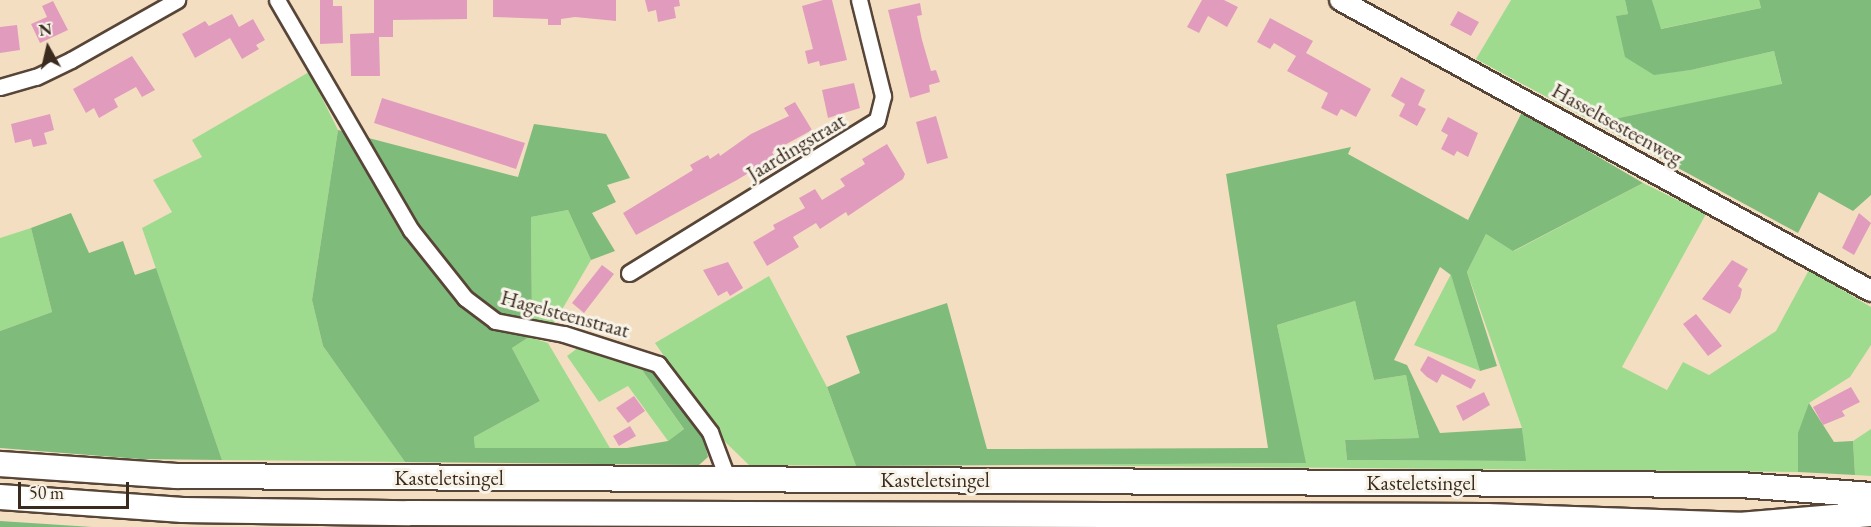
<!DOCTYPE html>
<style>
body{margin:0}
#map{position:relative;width:1871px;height:527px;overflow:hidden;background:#f4dec2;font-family:"EB Garamond",serif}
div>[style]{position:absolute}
.green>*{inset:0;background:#9fdb8f}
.forest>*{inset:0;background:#7fbb7a}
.building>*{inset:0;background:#e19cbd}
.roads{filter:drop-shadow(2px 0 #574537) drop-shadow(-2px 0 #574537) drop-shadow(0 2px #574537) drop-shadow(0 -2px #574537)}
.minor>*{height:15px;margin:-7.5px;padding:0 7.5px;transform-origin:7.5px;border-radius:7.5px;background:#fff}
.tertiary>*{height:20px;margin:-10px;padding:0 10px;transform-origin:10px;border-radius:10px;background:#fff}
.primary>*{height:24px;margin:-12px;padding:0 12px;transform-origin:12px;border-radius:12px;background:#fff}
span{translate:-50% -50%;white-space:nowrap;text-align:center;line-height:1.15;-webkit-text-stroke:6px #f7f3e8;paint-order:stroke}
.street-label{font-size:21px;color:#3b2a1e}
.north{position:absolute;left:18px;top:18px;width:60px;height:60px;-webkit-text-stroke:4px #f7f3e8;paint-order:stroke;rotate:352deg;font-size:16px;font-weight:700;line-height:24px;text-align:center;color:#3b2a1e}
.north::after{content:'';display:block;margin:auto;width:21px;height:27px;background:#3b2a1e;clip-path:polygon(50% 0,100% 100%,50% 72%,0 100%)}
.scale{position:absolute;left:18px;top:482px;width:111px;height:27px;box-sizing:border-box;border:3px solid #3b2a1e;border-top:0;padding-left:8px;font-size:18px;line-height:21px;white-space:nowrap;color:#3b2a1e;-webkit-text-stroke:4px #f7f3e8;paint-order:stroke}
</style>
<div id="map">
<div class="green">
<i style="clip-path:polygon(1511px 0,1625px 0,1628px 14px,1617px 16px,1654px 74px,1691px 70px,1774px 51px,1782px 85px,1595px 123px,1476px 59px)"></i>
<i style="clip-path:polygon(1652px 0,1759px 0,1761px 8px,1660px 29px)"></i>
<i style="clip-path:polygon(309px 72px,338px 130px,312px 300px,323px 346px,405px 462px,222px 460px,142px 228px,172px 212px,153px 180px,202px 157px,192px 140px)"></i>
<i style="clip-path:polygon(1643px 183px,1706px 214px,1622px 367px,1667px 390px,1683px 362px,1709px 375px,1776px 331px,1809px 270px,1871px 307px,1871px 345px,1850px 377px,1809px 403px,1798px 472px,1023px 465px,1305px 463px,1277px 325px,1355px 301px,1374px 380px,1406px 375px,1419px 438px,1345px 440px,1347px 460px,1525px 461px,1522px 428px,1467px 272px,1486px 234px,1514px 251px)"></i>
<i style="clip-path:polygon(568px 210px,591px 260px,553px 325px,532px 324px,531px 217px)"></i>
<i style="clip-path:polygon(31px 228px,52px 312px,0 331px,0 238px)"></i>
<i style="clip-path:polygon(1451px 274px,1480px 371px,1414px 345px)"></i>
<i style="clip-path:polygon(769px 276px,827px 387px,856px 466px,749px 465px,720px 437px,655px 343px)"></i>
<i style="clip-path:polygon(529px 337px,548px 343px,610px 448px,475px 448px,474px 437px,540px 401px,512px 348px)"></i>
<i style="clip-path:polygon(579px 347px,635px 360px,684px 429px,668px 441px,628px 386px,599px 402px,567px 356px)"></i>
<i style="clip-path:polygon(1871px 429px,1871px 476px,1855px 475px,1853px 441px)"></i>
</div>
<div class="forest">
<i style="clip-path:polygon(1625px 0,1652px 0,1661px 29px,1761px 8px,1759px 0,1871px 0,1871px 195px,1853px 211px,1819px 192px,1798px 233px,1595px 123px,1782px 84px,1774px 51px,1691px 70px,1654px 75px,1625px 57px,1616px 16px,1628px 14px)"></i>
<i style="clip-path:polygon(1522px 112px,1643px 183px,1513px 251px,1486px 234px,1467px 272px,1497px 366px,1480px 371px,1451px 275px,1440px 267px,1394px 360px,1407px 365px,1440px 433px,1522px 428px,1526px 461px,1347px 460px,1345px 440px,1419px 438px,1406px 375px,1374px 380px,1355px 301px,1277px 325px,1306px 463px,856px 466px,827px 387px,860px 373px,846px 336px,947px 303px,987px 449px,1268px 448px,1226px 174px,1351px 147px,1348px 154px,1468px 220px)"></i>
<i style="clip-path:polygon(534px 124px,606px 134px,630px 178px,607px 185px,616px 202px,592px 213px,615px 251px,591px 260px,568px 210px,531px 217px,532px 324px,529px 337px,512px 348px,540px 401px,474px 437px,475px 448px,627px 448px,668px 441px,684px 429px,635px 360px,551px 337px,553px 325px,640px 349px,703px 436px,708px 457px,699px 465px,405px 462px,323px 346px,312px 300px,338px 130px,518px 177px)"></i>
<i style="clip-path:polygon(71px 213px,89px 253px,123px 241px,135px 275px,156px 268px,222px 460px,140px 459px,0 448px,0 331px,52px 312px,31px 228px)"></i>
<i style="clip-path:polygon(1809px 403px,1834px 442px,1853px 441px,1855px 475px,1798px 472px,1798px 433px)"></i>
<i style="clip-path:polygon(0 521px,92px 527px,0 527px)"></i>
</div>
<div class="building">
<i style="clip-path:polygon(320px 0,333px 0,333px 6px,342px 6px,343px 43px,320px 44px)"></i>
<i style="clip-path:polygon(374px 0,467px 0,467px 19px,393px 20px,393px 37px,379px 37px,380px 76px,351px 76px,350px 34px,374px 33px)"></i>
<i style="clip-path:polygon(493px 0,616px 0,616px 21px,575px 17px,561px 19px,561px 25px,548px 25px,548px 19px,493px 17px)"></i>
<i style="clip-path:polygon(645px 0,679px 0,680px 6px,674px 7px,676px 18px,658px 22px,656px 10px,648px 12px)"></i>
<i style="clip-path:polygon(823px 0,832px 0,847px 60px,820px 66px,819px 61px,808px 64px,805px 51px,813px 49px,802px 6px)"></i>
<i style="clip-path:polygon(1202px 0,1224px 0,1238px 7px,1227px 27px,1208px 16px,1199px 33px,1187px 27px)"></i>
<i style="clip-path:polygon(53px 1px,68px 30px,40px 43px,31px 24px,47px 17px,42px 6px)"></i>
<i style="clip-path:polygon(920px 3px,922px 15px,917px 16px,922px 40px,931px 71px,936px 70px,940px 82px,929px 85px,930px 92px,910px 98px,888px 10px)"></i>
<i style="clip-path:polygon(1458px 11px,1479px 22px,1471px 36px,1450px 25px)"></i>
<i style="clip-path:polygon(232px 14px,239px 27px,253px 19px,265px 40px,256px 45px,259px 49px,242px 59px,230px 38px,195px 58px,182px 34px,205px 21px,209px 26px)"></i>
<i style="clip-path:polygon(1270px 18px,1313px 41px,1306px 53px,1371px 89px,1356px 117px,1341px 109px,1337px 116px,1321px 108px,1328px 93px,1287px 71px,1296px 56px,1274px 43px,1270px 49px,1257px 42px)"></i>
<i style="clip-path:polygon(17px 25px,20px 50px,0 53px,0 27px)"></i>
<i style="clip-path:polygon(132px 56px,155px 90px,142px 97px,136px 87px,114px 99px,118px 107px,99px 118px,94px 108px,86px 113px,73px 89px)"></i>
<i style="clip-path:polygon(1401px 77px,1425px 90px,1418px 105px,1426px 109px,1417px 126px,1399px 116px,1405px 104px,1391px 96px)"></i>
<i style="clip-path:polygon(854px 83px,860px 108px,828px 118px,822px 90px)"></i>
<i style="clip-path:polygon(382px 98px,525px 143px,516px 169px,374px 123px)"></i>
<i style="clip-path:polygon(795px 102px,812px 130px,772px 152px,775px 157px,737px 180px,636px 235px,623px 213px,693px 170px,690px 165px,708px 155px,710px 159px,719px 153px,720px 156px,751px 134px,789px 116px,784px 108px)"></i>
<i style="clip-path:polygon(50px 114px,54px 130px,44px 133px,47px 144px,33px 147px,31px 139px,15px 143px,11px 124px)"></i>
<i style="clip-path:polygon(936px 116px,948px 158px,927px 164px,916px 122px)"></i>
<i style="clip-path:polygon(1448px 117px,1478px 133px,1468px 157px,1457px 151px,1454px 156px,1441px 149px,1448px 135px,1441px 131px)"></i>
<i style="clip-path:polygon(887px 144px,905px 174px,903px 179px,848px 216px,846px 212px,820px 229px,816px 223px,793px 237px,799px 247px,767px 266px,753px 242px,775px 229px,773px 225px,805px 208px,799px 198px,815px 189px,822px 200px,845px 186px,840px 179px,865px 164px,862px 159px)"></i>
<i style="clip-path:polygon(1859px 213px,1871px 223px,1854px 255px,1842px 248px)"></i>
<i style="clip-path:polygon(1732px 260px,1748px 269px,1738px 286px,1742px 289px,1740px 298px,1730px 314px,1702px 299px)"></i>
<i style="clip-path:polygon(728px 262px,743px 288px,730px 296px,727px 291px,718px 296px,703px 270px)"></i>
<i style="clip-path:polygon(602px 265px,614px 274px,584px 313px,572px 303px)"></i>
<i style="clip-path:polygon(1696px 314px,1722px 346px,1708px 356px,1683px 324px)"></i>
<i style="clip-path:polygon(1428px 356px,1476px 380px,1471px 389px,1442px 374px,1437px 383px,1427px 377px,1420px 370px)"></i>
<i style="clip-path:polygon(1851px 387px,1860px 402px,1842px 411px,1845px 416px,1823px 425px,1813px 407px)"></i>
<i style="clip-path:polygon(1484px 392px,1490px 405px,1463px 421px,1456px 406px)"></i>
<i style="clip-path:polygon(634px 396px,645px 411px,628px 423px,616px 408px)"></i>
<i style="clip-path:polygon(630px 426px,636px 436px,619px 446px,613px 436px)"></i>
</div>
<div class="roads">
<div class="minor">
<i style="left:277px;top:0;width:266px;rotate:59.8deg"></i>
<i style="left:411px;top:230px;width:87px;rotate:51.5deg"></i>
<i style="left:465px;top:298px;width:38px;rotate:37deg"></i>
<i style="left:495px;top:321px;width:70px;rotate:10.7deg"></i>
<i style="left:564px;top:334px;width:99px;rotate:17.7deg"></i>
<i style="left:658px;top:364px;width:86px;rotate:52.6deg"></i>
<i style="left:710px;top:432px;width:51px;rotate:69.4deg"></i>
<i style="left:0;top:87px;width:37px;rotate:-16deg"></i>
<i style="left:36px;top:77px;width:39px;rotate:-26deg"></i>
<i style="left:71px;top:60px;width:122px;rotate:-29.5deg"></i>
<i style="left:629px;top:273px;width:291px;rotate:-31.7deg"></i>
<i style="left:877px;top:120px;width:25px;rotate:-76deg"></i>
<i style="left:883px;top:96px;width:99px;rotate:-104deg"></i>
</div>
<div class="tertiary">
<i style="left:1340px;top:0;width:606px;rotate:28.72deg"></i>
</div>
<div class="primary">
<i style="left:0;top:464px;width:176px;rotate:3.9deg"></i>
<i style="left:176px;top:476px;width:1565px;rotate:0.33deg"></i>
<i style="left:1741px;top:485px;width:130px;rotate:4.4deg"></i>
<i style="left:0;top:497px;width:183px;rotate:4.1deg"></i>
<i style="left:183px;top:510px;width:226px;rotate:0.8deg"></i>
<i style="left:409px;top:513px;width:1078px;rotate:0.16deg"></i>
<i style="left:1487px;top:516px;width:252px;rotate:2deg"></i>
<i style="left:1739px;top:525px;width:132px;rotate:-4.8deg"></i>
</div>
</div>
<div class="street-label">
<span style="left:1617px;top:124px;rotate:29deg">Hasseltsesteenweg</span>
<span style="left:796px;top:147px;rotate:-31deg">Jaardingstraat</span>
<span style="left:565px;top:314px;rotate:15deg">Hagelsteenstraat</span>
<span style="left:449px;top:478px">Kasteletsingel</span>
<span style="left:935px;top:480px">Kasteletsingel</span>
<span style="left:1421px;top:483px">Kasteletsingel</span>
</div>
<div class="north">N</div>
<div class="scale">50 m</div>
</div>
